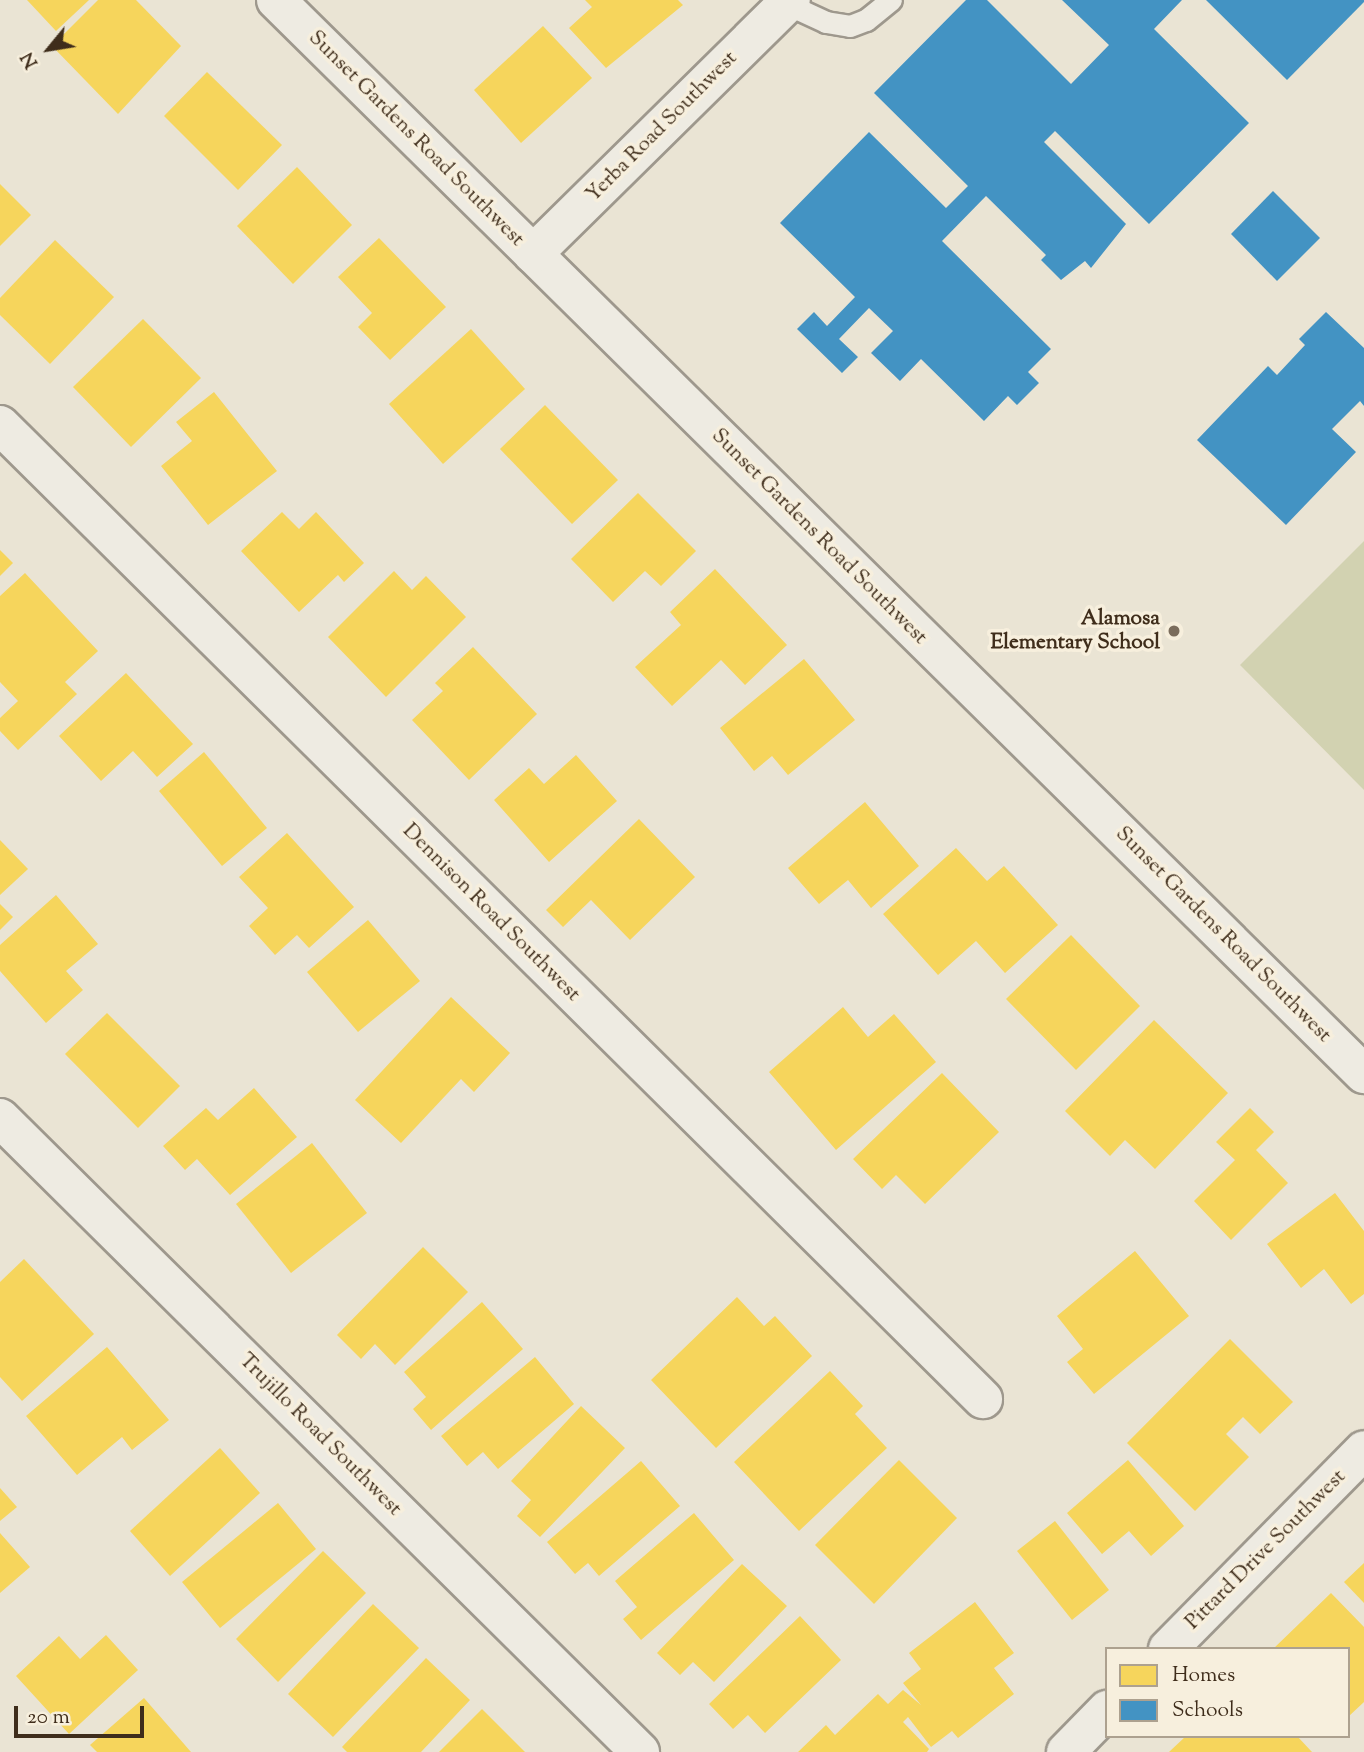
<!DOCTYPE html>
<style>
body{margin:0}
#map{position:relative;width:1364px;height:1752px;overflow:hidden;background:#eae4d4;font-family:"Sorts Mill Goudy",serif}
div>[style]{position:absolute}
.green>*{inset:0;background:#d2d2b1}
.homes>*{inset:0;background:#f6d55c}
.schools>*{inset:0;background:#4393c3}
.roads{filter:drop-shadow(2px 0 #9e988d) drop-shadow(-2px 0 #9e988d) drop-shadow(0 2px #9e988d) drop-shadow(0 -2px #9e988d)}
.lane>*{height:21px;margin:-10.5px;padding:0 10.5px;transform-origin:10.5px;border-radius:10.5px;background:#eeebe2}
.street>*{height:38px;margin:-19px;padding:0 19px;transform-origin:19px;border-radius:19px;background:#eeebe2}
.secondary>*{height:38px;margin:-19px;padding:0 19px;transform-origin:19px;border-radius:19px;background:#eeebe2}
.dots>*{width:19px;height:19px;translate:-50% -50%;box-sizing:border-box;border:4px solid #f7efdd;border-radius:50%}
span{translate:-50% -50%;white-space:nowrap;text-align:center;line-height:1.15;-webkit-text-stroke:7px #f7efdd;paint-order:stroke}
.street-label{font-size:21px;color:#3f2d1b}
.poi-label{font-size:21px;color:#3f2d1b;font-weight:700}
.right{translate:-100% -50%;text-align:right}
.legend{position:absolute;left:1105px;top:1647px;width:245px;height:91px;box-sizing:border-box;background:#f7efdd;border:2px solid #ada18f;margin:0;padding:9px 12px;list-style:none;font-size:21px;color:#3f2d1b}
.legend li{display:flex;align-items:center;gap:14px;height:35px}
.legend b{width:35px;border:2px solid #ada18f}
.north{position:absolute;left:14px;top:14px;width:70px;height:70px;-webkit-text-stroke:5px #f7efdd;paint-order:stroke;rotate:240deg;font-size:19px;font-weight:700;line-height:28px;text-align:center;color:#3f2d1b}
.north::after{content:'';display:block;margin:auto;width:24px;height:32px;background:#3f2d1b;clip-path:polygon(50% 0,100% 100%,50% 72%,0 100%)}
.scale{position:absolute;left:14px;top:1706px;width:130px;height:32px;box-sizing:border-box;border:4px solid #3f2d1b;border-top:0;padding-left:9px;font-size:21px;line-height:24px;white-space:nowrap;color:#3f2d1b;-webkit-text-stroke:5px #f7efdd;paint-order:stroke}
</style>
<div id="map">
<div class="green">
<i style="clip-path:polygon(1364px 541px,1364px 790px,1240px 665px)"></i>
</div>
<div class="homes">
<i style="clip-path:polygon(27px 0,89px 0,56px 31px)"></i>
<i style="clip-path:polygon(98px 0,136px 0,181px 46px,118px 114px,52px 46px)"></i>
<i style="clip-path:polygon(585px 0,678px 0,683px 5px,606px 68px,569px 28px,592px 7px)"></i>
<i style="clip-path:polygon(543px 26px,592px 78px,521px 143px,474px 90px)"></i>
<i style="clip-path:polygon(207px 72px,282px 145px,238px 190px,164px 116px)"></i>
<i style="clip-path:polygon(297px 167px,352px 225px,293px 284px,237px 226px)"></i>
<i style="clip-path:polygon(0 184px,31px 215px,0 246px)"></i>
<i style="clip-path:polygon(379px 238px,446px 307px,390px 360px,358px 327px,372px 313px,338px 277px)"></i>
<i style="clip-path:polygon(55px 240px,114px 297px,50px 364px,0 315px,0 298px)"></i>
<i style="clip-path:polygon(143px 319px,201px 378px,131px 447px,73px 387px)"></i>
<i style="clip-path:polygon(471px 329px,525px 389px,443px 464px,389px 404px)"></i>
<i style="clip-path:polygon(214px 392px,277px 471px,208px 525px,161px 466px,192px 441px,176px 422px)"></i>
<i style="clip-path:polygon(545px 405px,618px 480px,572px 524px,500px 449px)"></i>
<i style="clip-path:polygon(638px 493px,696px 551px,661px 586px,645px 571px,613px 602px,571px 559px)"></i>
<i style="clip-path:polygon(282px 512px,299px 529px,316px 512px,364px 563px,344px 582px,338px 575px,299px 612px,241px 551px)"></i>
<i style="clip-path:polygon(0 550px,13px 563px,0 576px)"></i>
<i style="clip-path:polygon(715px 569px,787px 645px,745px 685px,721px 660px,672px 706px,635px 667px,681px 625px,670px 612px)"></i>
<i style="clip-path:polygon(394px 571px,412px 590px,426px 576px,466px 617px,386px 697px,328px 637px)"></i>
<i style="clip-path:polygon(25px 573px,98px 651px,65px 682px,77px 694px,18px 750px,0 731px,0 718px,18px 701px,0 682px,0 596px)"></i>
<i style="clip-path:polygon(473px 647px,537px 714px,469px 780px,412px 720px,443px 691px,435px 683px)"></i>
<i style="clip-path:polygon(804px 659px,855px 720px,788px 775px,772px 756px,754px 771px,720px 728px)"></i>
<i style="clip-path:polygon(126px 673px,193px 744px,157px 777px,133px 751px,101px 781px,59px 736px)"></i>
<i style="clip-path:polygon(204px 752px,267px 828px,222px 866px,159px 791px)"></i>
<i style="clip-path:polygon(576px 755px,617px 801px,549px 862px,494px 800px,529px 768px,544px 784px)"></i>
<i style="clip-path:polygon(865px 802px,919px 866px,871px 908px,848px 880px,819px 904px,788px 868px)"></i>
<i style="clip-path:polygon(639px 819px,695px 877px,630px 940px,591px 900px,563px 927px,546px 910px)"></i>
<i style="clip-path:polygon(287px 833px,354px 907px,309px 948px,297px 935px,275px 955px,249px 926px,268px 908px,239px 877px)"></i>
<i style="clip-path:polygon(0 840px,28px 869px,0 895px)"></i>
<i style="clip-path:polygon(956px 848px,987px 881px,1004px 866px,1058px 925px,1005px 973px,976px 941px,938px 975px,883px 914px)"></i>
<i style="clip-path:polygon(56px 895px,98px 944px,66px 971px,83px 990px,46px 1023px,0 971px,0 945px)"></i>
<i style="clip-path:polygon(0 904px,13px 917px,0 930px)"></i>
<i style="clip-path:polygon(368px 920px,420px 981px,358px 1032px,307px 972px)"></i>
<i style="clip-path:polygon(1071px 935px,1140px 1006px,1076px 1070px,1006px 999px)"></i>
<i style="clip-path:polygon(451px 997px,510px 1053px,474px 1092px,461px 1079px,401px 1143px,355px 1100px)"></i>
<i style="clip-path:polygon(843px 1007px,868px 1037px,894px 1014px,936px 1062px,836px 1150px,769px 1072px)"></i>
<i style="clip-path:polygon(107px 1013px,180px 1086px,138px 1128px,65px 1054px)"></i>
<i style="clip-path:polygon(1154px 1020px,1228px 1093px,1155px 1169px,1125px 1140px,1110px 1156px,1065px 1111px)"></i>
<i style="clip-path:polygon(942px 1073px,999px 1132px,925px 1204px,896px 1175px,882px 1189px,853px 1159px)"></i>
<i style="clip-path:polygon(254px 1088px,297px 1137px,230px 1195px,197px 1159px,185px 1170px,163px 1146px,206px 1108px,218px 1120px)"></i>
<i style="clip-path:polygon(1250px 1108px,1274px 1132px,1256px 1150px,1288px 1183px,1231px 1240px,1194px 1201px,1235px 1160px,1216px 1142px)"></i>
<i style="clip-path:polygon(312px 1143px,367px 1213px,291px 1273px,236px 1204px)"></i>
<i style="clip-path:polygon(1335px 1193px,1364px 1231px,1364px 1294px,1351px 1304px,1324px 1269px,1301px 1288px,1267px 1244px)"></i>
<i style="clip-path:polygon(423px 1247px,468px 1292px,395px 1365px,375px 1344px,361px 1359px,337px 1335px)"></i>
<i style="clip-path:polygon(1135px 1251px,1189px 1316px,1094px 1394px,1067px 1362px,1083px 1349px,1057px 1316px)"></i>
<i style="clip-path:polygon(24px 1259px,94px 1334px,22px 1401px,0 1377px,0 1282px)"></i>
<i style="clip-path:polygon(737px 1297px,764px 1326px,775px 1316px,812px 1356px,716px 1448px,651px 1380px)"></i>
<i style="clip-path:polygon(482px 1302px,523px 1349px,431px 1430px,413px 1409px,426px 1397px,404px 1372px)"></i>
<i style="clip-path:polygon(1230px 1339px,1293px 1402px,1260px 1434px,1243px 1417px,1226px 1434px,1249px 1457px,1195px 1511px,1127px 1443px)"></i>
<i style="clip-path:polygon(107px 1347px,169px 1420px,132px 1450px,122px 1437px,77px 1475px,26px 1416px)"></i>
<i style="clip-path:polygon(535px 1357px,574px 1404px,498px 1469px,483px 1452px,467px 1466px,441px 1436px)"></i>
<i style="clip-path:polygon(830px 1371px,863px 1406px,855px 1414px,887px 1448px,799px 1531px,734px 1462px)"></i>
<i style="clip-path:polygon(581px 1406px,625px 1448px,540px 1537px,517px 1516px,531px 1500px,511px 1481px)"></i>
<i style="clip-path:polygon(220px 1448px,260px 1493px,170px 1576px,130px 1531px)"></i>
<i style="clip-path:polygon(899px 1460px,957px 1518px,874px 1604px,815px 1545px)"></i>
<i style="clip-path:polygon(1128px 1460px,1184px 1526px,1151px 1556px,1129px 1531px,1102px 1554px,1067px 1513px)"></i>
<i style="clip-path:polygon(641px 1461px,680px 1506px,599px 1576px,588px 1563px,575px 1574px,547px 1542px)"></i>
<i style="clip-path:polygon(0 1488px,17px 1507px,0 1521px)"></i>
<i style="clip-path:polygon(278px 1503px,316px 1549px,220px 1628px,182px 1582px)"></i>
<i style="clip-path:polygon(694px 1513px,734px 1560px,641px 1640px,623px 1619px,637px 1607px,615px 1581px)"></i>
<i style="clip-path:polygon(1055px 1521px,1109px 1590px,1072px 1620px,1017px 1551px)"></i>
<i style="clip-path:polygon(0 1533px,30px 1567px,0 1593px)"></i>
<i style="clip-path:polygon(323px 1551px,366px 1593px,278px 1682px,236px 1639px)"></i>
<i style="clip-path:polygon(1364px 1563px,1364px 1603px,1344px 1582px)"></i>
<i style="clip-path:polygon(742px 1564px,787px 1606px,714px 1682px,693px 1662px,680px 1675px,657px 1653px)"></i>
<i style="clip-path:polygon(1331px 1593px,1364px 1627px,1364px 1702px,1348px 1717px,1348px 1649px,1273px 1649px)"></i>
<i style="clip-path:polygon(975px 1602px,1014px 1653px,994px 1668px,1014px 1694px,958px 1738px,952px 1731px,931px 1747px,908px 1717px,903px 1722px,929px 1749px,927px 1752px,798px 1752px,826px 1725px,835px 1735px,878px 1694px,888px 1704px,903px 1690px,921px 1705px,903px 1683px,921px 1669px,909px 1653px)"></i>
<i style="clip-path:polygon(373px 1604px,419px 1648px,333px 1737px,288px 1694px)"></i>
<i style="clip-path:polygon(800px 1616px,841px 1660px,765px 1733px,748px 1715px,733px 1729px,709px 1704px)"></i>
<i style="clip-path:polygon(106px 1635px,138px 1670px,69px 1734px,16px 1676px,59px 1636px,80px 1659px)"></i>
<i style="clip-path:polygon(426px 1658px,470px 1700px,421px 1752px,347px 1752px,342px 1747px)"></i>
<i style="clip-path:polygon(144px 1698px,191px 1752px,97px 1752px,90px 1745px)"></i>
<i style="clip-path:polygon(482px 1709px,525px 1752px,439px 1752px)"></i>
<i style="clip-path:polygon(1186px 1736px,1297px 1736px,1312px 1752px,1169px 1752px)"></i>
</div>
<div class="schools">
<i style="clip-path:polygon(966px 0,987px 0,1071px 84px,1109px 45px,1062px 0,1182px 0,1154px 29px,1249px 123px,1149px 224px,1055px 131px,1044px 142px,1126px 224px,1091px 268px,1085px 261px,1061px 280px,1041px 260px,1046px 255px,986px 196px,942px 241px,1051px 349px,1028px 372px,1039px 383px,1017px 405px,1008px 396px,984px 421px,921px 359px,900px 381px,871px 353px,893px 331px,869px 308px,839px 339px,858px 357px,842px 373px,797px 329px,814px 312px,827px 326px,855px 297px,780px 223px,869px 132px,946px 208px,968px 186px,874px 93px)"></i>
<i style="clip-path:polygon(1206px 0,1364px 0,1364px 2px,1287px 80px)"></i>
<i style="clip-path:polygon(1273px 191px,1320px 238px,1277px 281px,1231px 234px)"></i>
<i style="clip-path:polygon(1326px 312px,1364px 348px,1364px 406px,1360px 401px,1332px 429px,1356px 452px,1286px 525px,1197px 440px,1268px 366px,1277px 375px,1305px 345px,1299px 339px)"></i>
</div>
<div class="roads">
<div class="lane">
<i style="left:787px;top:4px;width:43px;rotate:24.8deg"></i>
<i style="left:826px;top:22px;width:24px;rotate:9deg"></i>
<i style="left:850px;top:26px;width:17px;rotate:-21deg"></i>
<i style="left:866px;top:20px;width:32px;rotate:-39deg"></i>
</div>
<div class="street">
<i style="left:0;top:425px;width:1384px;rotate:44.74deg"></i>
<i style="left:0;top:1118px;width:901px;rotate:44.73deg"></i>
<i style="left:1168px;top:1649px;width:279px;rotate:-45.4deg"></i>
<i style="left:1066px;top:1752px;width:59px;rotate:-45.7deg"></i>
</div>
<div class="secondary">
<i style="left:276px;top:0;width:1529px;rotate:44.63deg"></i>
<i style="left:533px;top:254px;width:362px;rotate:-44.6deg"></i>
</div>
</div>
<div class="dots">
<i style="left:1174px;top:631px;background:#7b6d5c"></i>
</div>
<div class="street-label">
<span style="left:662px;top:127px;rotate:-45deg">Yerba Road Southwest</span>
<span style="left:416px;top:139px;rotate:45deg">Sunset Gardens Road Southwest</span>
<span style="left:819px;top:537px;rotate:45deg">Sunset Gardens Road Southwest</span>
<span style="left:491px;top:913px;rotate:45deg">Dennison Road Southwest</span>
<span style="left:1223px;top:935px;rotate:45deg">Sunset Gardens Road Southwest</span>
<span style="left:320px;top:1435px;rotate:45deg">Trujillo Road Southwest</span>
<span style="left:1266px;top:1550px;rotate:-45deg">Pittard Drive Southwest</span>
</div>
<div class="poi-label">
<span class="right" style="left:1160px;top:631px">Alamosa<br>Elementary School</span>
</div>
<ul class="legend">
<li><b style="height:19px;background:#f6d55c"></b>Homes</li>
<li><b style="height:19px;background:#4393c3"></b>Schools</li>
</ul>
<div class="north">N</div>
<div class="scale">20 m</div>
</div>
